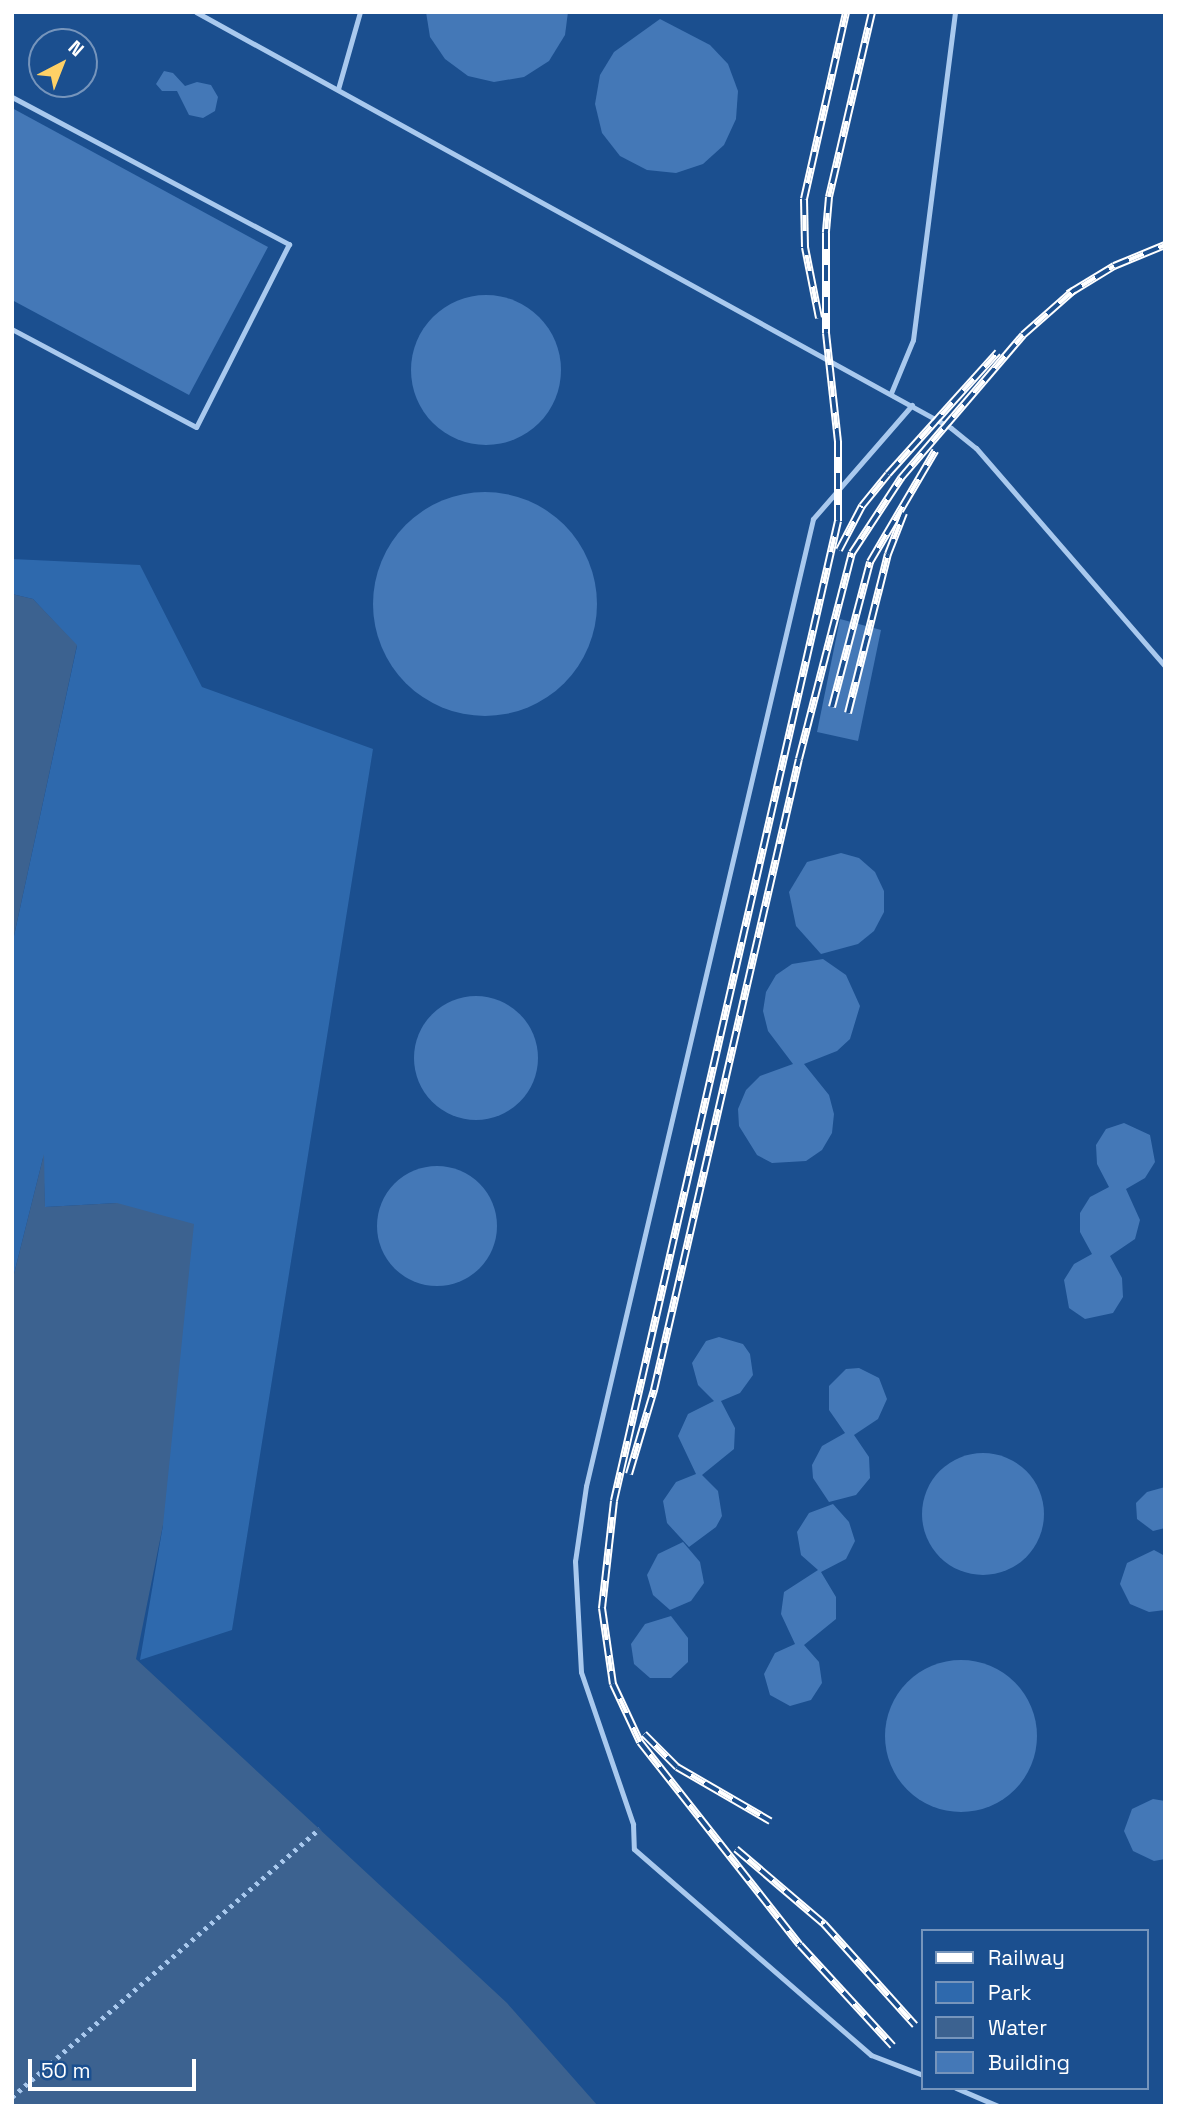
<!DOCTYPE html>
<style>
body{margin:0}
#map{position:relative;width:1177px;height:2118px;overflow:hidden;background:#1b4f8f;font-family:"Space Grotesk",sans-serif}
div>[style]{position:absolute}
.green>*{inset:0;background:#2e69ad}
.water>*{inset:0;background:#3c6290}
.building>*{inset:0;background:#4478b7}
.round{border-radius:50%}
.path>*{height:4.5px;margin-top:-2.25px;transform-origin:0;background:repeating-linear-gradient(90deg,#a9c9ee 0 3.5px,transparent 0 8.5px)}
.lane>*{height:5px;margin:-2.5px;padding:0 2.5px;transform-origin:2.5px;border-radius:2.5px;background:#a9c9ee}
.rail>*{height:8px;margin-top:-4px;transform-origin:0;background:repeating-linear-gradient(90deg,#1b4f8f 0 16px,#fff 0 32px);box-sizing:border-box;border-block:2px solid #fff}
span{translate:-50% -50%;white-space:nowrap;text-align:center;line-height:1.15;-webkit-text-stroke:5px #1b4f8f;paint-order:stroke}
.frame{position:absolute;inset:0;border:14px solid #fff;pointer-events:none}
.legend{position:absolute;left:921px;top:1929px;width:228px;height:161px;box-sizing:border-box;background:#1b4f8f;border:2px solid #7695bc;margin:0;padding:9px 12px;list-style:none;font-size:21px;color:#fff}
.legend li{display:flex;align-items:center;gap:14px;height:35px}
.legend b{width:35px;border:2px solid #7695bc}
.north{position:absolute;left:28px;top:28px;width:70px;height:70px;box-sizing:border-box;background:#1b4f8f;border:2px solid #7695bc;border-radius:50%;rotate:42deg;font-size:19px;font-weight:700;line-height:28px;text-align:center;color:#fff}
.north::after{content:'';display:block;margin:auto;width:24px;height:32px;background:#ffd166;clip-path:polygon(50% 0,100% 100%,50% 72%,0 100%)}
.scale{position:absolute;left:28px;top:2059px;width:168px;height:32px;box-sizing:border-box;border:4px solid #fff;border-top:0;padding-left:9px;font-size:21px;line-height:24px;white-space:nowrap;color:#fff;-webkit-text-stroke:5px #1b4f8f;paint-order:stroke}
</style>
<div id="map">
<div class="green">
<i style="clip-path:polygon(12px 559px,140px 565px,202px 687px,373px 749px,232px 1630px,140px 1660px,163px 1525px,117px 1203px,45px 1207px,43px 1158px,12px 1282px,12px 945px,77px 646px,33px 599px,12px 594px)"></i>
</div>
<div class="water">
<i style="clip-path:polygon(12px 594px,33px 599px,77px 645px,12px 945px)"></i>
<i style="clip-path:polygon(44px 1154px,45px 1207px,117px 1203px,194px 1224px,163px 1525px,136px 1659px,507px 2003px,598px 2106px,12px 2106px,12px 1282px)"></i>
</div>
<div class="building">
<i style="clip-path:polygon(426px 12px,568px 12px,565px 35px,549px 61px,524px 77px,494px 82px,468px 76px,445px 59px,430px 37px)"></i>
<i style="clip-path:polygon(660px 19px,710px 45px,728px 64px,738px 91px,736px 119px,724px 145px,703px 164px,676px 173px,647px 170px,620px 156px,602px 133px,595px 104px,600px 75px,614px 52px)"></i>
<i style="clip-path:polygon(164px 71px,173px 73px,185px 86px,197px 82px,211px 85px,218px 97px,215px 111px,203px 118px,189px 115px,177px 91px,162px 91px,156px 84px)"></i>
<i style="clip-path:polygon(12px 108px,268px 247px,189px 395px,12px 300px)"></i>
<i class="round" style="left:411px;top:295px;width:150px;height:150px"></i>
<i class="round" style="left:373px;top:492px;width:224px;height:224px"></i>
<i style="clip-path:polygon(840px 619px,881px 630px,858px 741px,817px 732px)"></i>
<i style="clip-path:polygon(841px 853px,859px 858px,875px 872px,884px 891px,884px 912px,874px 931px,858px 944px,821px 954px,796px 926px,789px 892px,807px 862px)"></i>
<i style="clip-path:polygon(823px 959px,846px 975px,860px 1006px,850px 1039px,837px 1051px,804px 1064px,829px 1095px,834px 1114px,832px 1133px,822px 1150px,806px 1161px,772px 1163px,757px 1155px,739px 1126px,738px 1109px,746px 1090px,760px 1076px,793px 1064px,768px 1031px,763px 1011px,766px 992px,776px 975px,792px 964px)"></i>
<i class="round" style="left:414px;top:996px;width:124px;height:124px"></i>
<i style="clip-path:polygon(1124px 1123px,1150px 1135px,1155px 1162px,1145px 1178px,1126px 1189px,1140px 1220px,1135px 1239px,1110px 1256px,1122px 1278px,1123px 1297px,1113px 1313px,1085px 1319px,1069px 1308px,1064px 1280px,1074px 1264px,1092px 1254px,1080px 1232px,1080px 1213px,1090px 1197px,1109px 1187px,1097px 1164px,1096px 1145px,1106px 1129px)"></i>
<i class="round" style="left:377px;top:1166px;width:120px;height:120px"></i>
<i style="clip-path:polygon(719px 1337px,743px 1344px,750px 1354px,753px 1375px,740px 1393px,721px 1401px,735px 1428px,734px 1449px,702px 1475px,718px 1491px,722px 1516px,716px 1527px,689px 1547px,667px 1523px,663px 1501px,676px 1482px,696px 1474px,678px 1436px,688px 1414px,714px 1401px,698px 1385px,692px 1363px,706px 1341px)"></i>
<i style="clip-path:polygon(859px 1368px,879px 1378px,887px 1399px,878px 1419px,854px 1435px,869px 1457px,870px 1478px,856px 1495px,829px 1502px,813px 1478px,812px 1465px,822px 1446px,845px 1433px,829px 1410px,829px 1386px,846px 1369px)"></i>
<i class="round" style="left:922px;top:1453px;width:122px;height:122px"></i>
<i style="clip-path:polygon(1165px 1487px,1165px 1528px,1153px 1531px,1137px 1519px,1136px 1503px,1147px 1492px)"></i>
<i style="clip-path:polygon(833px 1504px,849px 1522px,855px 1541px,846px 1559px,821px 1572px,836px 1597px,836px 1619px,804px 1645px,819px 1662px,822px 1683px,811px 1700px,790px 1706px,770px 1695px,764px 1674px,775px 1653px,795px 1644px,781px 1614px,784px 1592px,818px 1570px,801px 1555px,797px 1532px,809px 1513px)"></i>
<i style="clip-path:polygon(683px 1542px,700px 1562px,704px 1583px,691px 1601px,670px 1610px,653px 1595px,647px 1575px,658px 1554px)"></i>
<i style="clip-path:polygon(1154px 1550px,1165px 1556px,1165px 1610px,1149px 1612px,1130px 1604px,1120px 1584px,1127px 1563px)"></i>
<i style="clip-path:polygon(671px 1616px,688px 1638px,688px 1662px,671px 1678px,650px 1678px,634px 1664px,631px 1644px,645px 1624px)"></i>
<i class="round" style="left:885px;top:1660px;width:152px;height:152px"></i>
<i style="clip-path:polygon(1153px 1799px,1165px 1801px,1165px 1859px,1154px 1861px,1133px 1851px,1124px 1831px,1132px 1809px)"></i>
</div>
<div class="path">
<i style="left:12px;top:2097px;width:408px;rotate:-41.1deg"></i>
</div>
<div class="lane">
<i style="left:196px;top:12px;width:862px;rotate:28.85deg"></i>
<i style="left:951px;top:428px;width:32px;rotate:39deg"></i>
<i style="left:976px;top:448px;width:289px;rotate:49.1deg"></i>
<i style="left:338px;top:89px;width:80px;rotate:-74.1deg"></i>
<i style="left:12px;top:97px;width:314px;rotate:28deg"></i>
<i style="left:289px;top:244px;width:205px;rotate:116.9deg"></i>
<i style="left:196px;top:427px;width:208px;rotate:-152deg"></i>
<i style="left:891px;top:393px;width:57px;rotate:-67.5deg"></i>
<i style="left:913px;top:340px;width:331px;rotate:-82.7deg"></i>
<i style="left:912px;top:405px;width:151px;rotate:131deg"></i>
<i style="left:813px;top:519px;width:993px;rotate:103.21deg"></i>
<i style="left:586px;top:1486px;width:76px;rotate:98.3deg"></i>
<i style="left:575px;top:1561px;width:111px;rotate:86.9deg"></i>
<i style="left:581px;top:1672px;width:161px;rotate:71.1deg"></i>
<i style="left:633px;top:1824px;width:25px;rotate:88deg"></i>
<i style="left:634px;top:1849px;width:314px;rotate:41deg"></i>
<i style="left:871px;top:2055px;width:56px;rotate:21deg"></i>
<i style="left:956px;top:2088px;width:46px;rotate:23.2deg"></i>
</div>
<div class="rail">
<i style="left:872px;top:12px;width:190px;rotate:103.1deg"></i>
<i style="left:829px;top:197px;width:36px;rotate:95deg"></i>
<i style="left:826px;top:233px;width:100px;rotate:90deg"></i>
<i style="left:826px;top:333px;width:109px;rotate:83.7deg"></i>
<i style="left:838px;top:441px;width:80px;rotate:90deg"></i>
<i style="left:838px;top:521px;width:1005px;rotate:102.88deg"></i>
<i style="left:614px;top:1501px;width:108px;rotate:96.4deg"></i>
<i style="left:602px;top:1608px;width:77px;rotate:81.8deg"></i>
<i style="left:613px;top:1684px;width:64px;rotate:65deg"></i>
<i style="left:640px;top:1742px;width:258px;rotate:51.8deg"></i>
<i style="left:800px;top:1945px;width:137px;rotate:47.4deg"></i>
<i style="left:1068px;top:294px;width:54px;rotate:-31.3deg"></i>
<i style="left:1114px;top:266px;width:55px;rotate:-22.4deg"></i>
<i style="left:819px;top:318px;width:72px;rotate:-101.2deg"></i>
<i style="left:805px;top:247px;width:48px;rotate:-91.2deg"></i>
<i style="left:804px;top:199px;width:192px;rotate:-77.3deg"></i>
<i style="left:839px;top:550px;width:50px;rotate:-62.4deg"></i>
<i style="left:862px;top:506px;width:41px;rotate:-50.9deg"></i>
<i style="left:888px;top:474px;width:164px;rotate:-48deg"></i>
<i style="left:832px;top:707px;width:150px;rotate:-75.3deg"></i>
<i style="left:870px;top:562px;width:129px;rotate:-59.6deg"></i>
<i style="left:848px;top:713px;width:164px;rotate:-75.9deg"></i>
<i style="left:888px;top:554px;width:44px;rotate:-68.7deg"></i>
<i style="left:629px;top:1474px;width:88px;rotate:-73.4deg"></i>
<i style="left:654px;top:1390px;width:647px;rotate:-77.06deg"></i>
<i style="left:799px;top:759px;width:213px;rotate:-75.6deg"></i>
<i style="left:852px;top:553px;width:90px;rotate:-56.8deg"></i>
<i style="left:901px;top:478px;width:188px;rotate:-49.5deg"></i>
<i style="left:1023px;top:335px;width:68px;rotate:-41.4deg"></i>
<i style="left:644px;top:1734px;width:47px;rotate:45deg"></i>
<i style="left:677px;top:1767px;width:108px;rotate:30.1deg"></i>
<i style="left:736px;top:1849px;width:116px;rotate:40.4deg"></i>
<i style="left:824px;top:1924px;width:136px;rotate:48deg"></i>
</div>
<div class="frame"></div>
<ul class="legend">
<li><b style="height:9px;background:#fff"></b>Railway</li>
<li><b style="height:19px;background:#2e69ad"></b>Park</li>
<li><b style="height:19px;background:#3c6290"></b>Water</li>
<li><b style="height:19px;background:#4478b7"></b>Building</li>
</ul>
<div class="north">N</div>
<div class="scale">50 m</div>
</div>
